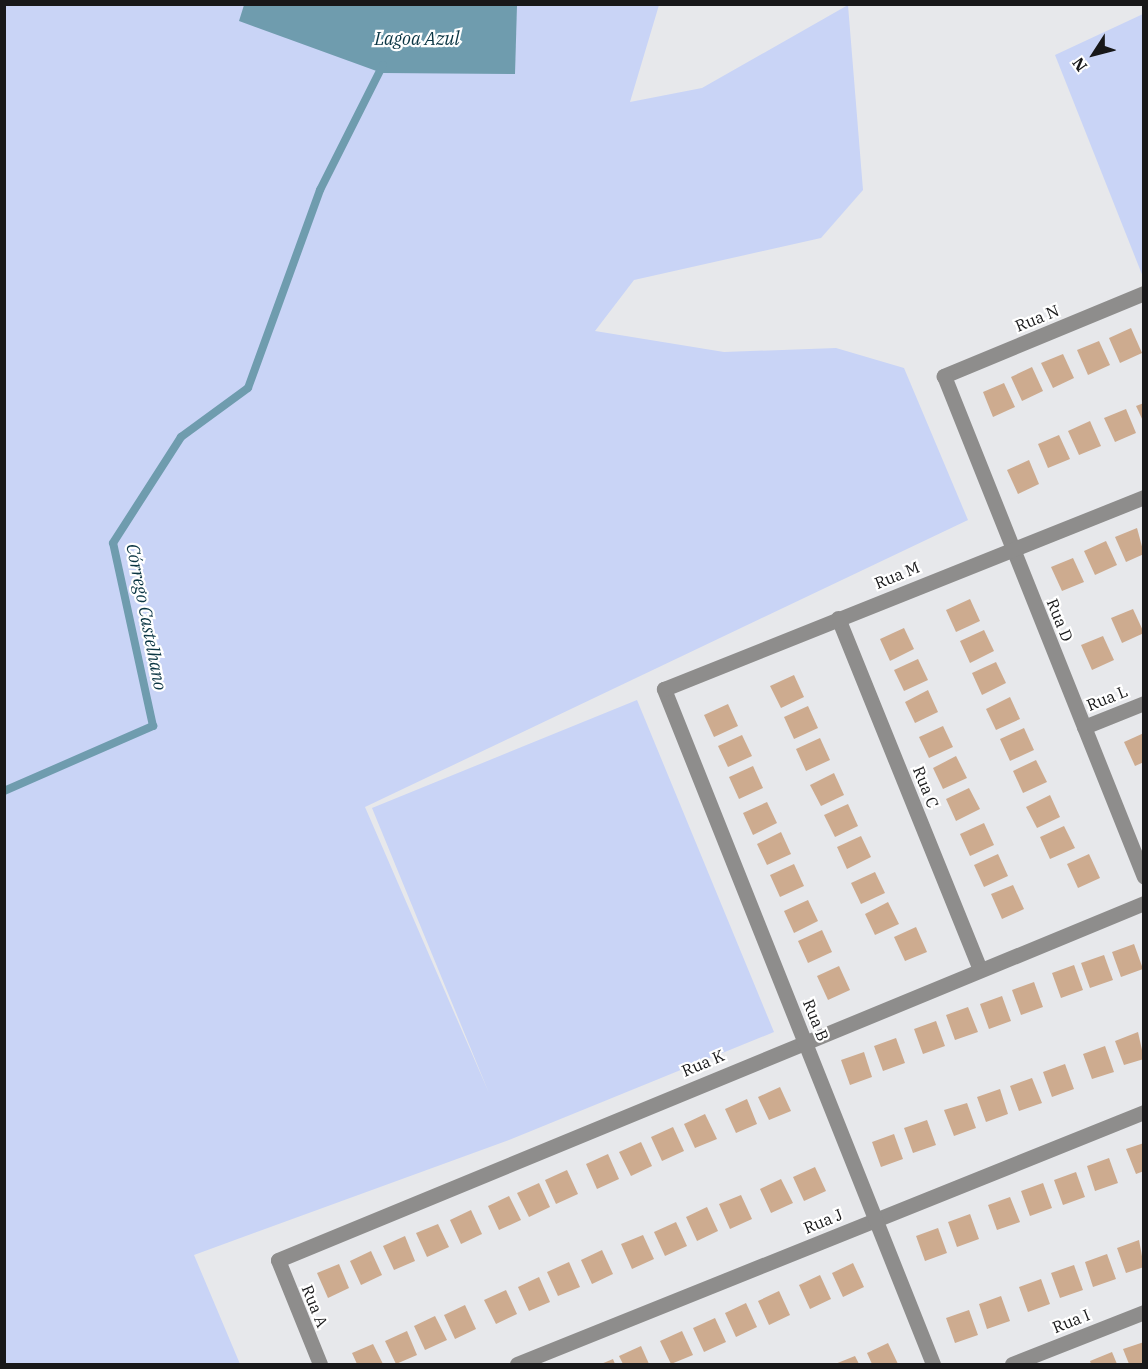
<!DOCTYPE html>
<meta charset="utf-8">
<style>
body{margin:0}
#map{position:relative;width:1148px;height:1369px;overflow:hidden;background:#e7e8eb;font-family:"IBM Plex Serif",serif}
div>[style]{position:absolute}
.green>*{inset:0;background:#c9d4f6}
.water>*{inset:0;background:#6f9cae}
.stream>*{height:8px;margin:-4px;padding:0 4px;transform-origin:4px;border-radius:4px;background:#6f9cae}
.building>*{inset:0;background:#cdab8f}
.minor>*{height:15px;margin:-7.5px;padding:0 7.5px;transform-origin:7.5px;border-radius:7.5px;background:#8e8d8c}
span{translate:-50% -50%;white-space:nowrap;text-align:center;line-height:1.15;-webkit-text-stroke:4.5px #fff;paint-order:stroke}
.street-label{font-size:16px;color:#181819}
.water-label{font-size:18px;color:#0a3543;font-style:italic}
.frame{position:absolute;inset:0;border:6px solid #181819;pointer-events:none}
.north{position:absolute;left:1064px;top:24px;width:60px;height:60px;-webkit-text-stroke:4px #fff;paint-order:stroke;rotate:234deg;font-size:16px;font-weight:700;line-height:24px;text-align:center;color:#181819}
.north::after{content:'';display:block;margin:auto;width:21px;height:27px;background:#181819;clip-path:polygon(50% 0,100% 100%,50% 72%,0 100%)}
</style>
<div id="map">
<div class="green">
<i style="clip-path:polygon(5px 5px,659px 5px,630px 102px,702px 88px,848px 5px,863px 190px,821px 238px,634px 280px,595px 331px,724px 352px,836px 348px,904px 368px,968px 520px,365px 807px,489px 1093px,372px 808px,637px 700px,774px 1032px,509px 1140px,194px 1255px,240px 1364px,5px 1364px)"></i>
<i style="clip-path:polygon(1143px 14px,1143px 277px,1055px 55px)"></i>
</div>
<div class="water">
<i style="clip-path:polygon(244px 5px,517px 5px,515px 74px,382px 73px,239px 21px)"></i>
</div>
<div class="stream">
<i style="left:4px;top:791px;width:163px;rotate:-23.6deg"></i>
<i style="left:153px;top:726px;width:187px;rotate:-102.3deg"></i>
<i style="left:113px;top:543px;width:126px;rotate:-57.3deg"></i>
<i style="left:181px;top:437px;width:83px;rotate:-36.2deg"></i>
<i style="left:248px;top:388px;width:211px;rotate:-70deg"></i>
<i style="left:320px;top:190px;width:140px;rotate:-63.3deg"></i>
</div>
<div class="building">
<i style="clip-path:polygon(1131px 328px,1142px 353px,1120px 363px,1109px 338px)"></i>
<i style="clip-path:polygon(1099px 341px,1110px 365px,1088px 375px,1077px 350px)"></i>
<i style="clip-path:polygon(1063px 354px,1074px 378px,1053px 388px,1041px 363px)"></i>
<i style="clip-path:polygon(1032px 367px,1043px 391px,1022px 401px,1011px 377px)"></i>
<i style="clip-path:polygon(1004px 383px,1015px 407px,993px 417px,983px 392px)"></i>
<i style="clip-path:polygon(1144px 403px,1144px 423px,1136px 406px)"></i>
<i style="clip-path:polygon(1126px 409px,1136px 433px,1115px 442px,1104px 418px)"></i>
<i style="clip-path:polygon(1090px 421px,1101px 446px,1079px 455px,1068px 431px)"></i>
<i style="clip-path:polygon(1059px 435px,1070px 459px,1048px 468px,1038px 444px)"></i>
<i style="clip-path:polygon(1029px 460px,1039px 484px,1018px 494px,1007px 470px)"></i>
<i style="clip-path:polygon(1137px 528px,1144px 554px,1126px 562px,1115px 537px)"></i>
<i style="clip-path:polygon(1106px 541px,1117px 565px,1095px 575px,1084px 551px)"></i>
<i style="clip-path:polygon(1073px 558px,1084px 582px,1062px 591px,1051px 567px)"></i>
<i style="clip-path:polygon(970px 599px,980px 621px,956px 632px,946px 610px)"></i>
<i style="clip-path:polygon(1133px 609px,1144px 633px,1122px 643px,1111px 618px)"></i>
<i style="clip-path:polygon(904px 628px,914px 649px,890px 661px,880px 639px)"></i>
<i style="clip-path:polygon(984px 630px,994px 651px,970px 663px,960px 641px)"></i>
<i style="clip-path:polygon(1103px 636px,1114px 660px,1092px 670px,1081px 645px)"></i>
<i style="clip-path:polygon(918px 659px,928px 680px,904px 691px,894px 670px)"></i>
<i style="clip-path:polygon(996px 662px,1006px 683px,982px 695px,972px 673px)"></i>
<i style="clip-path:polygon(794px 675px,804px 697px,781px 708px,770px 686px)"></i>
<i style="clip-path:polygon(928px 690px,938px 712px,915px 723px,905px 702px)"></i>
<i style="clip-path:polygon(1010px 697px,1020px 719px,996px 730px,986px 709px)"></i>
<i style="clip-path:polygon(728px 704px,738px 726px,714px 737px,704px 715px)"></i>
<i style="clip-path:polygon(808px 706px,818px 728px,794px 739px,784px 717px)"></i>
<i style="clip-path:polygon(943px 726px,953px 747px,929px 758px,919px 737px)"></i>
<i style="clip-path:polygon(1024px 728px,1034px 750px,1010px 761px,1000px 739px)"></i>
<i style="clip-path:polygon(1144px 733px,1144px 762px,1135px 766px,1124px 742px)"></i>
<i style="clip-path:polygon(742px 735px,752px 756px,728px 767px,718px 746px)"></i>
<i style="clip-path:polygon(820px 738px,830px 760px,806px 771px,796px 749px)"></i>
<i style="clip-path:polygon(956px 756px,967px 778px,943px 789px,933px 768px)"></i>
<i style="clip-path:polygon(1036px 760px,1047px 782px,1023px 793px,1013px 771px)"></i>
<i style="clip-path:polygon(753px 766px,763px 788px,739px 799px,729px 777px)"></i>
<i style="clip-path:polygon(834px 773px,844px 795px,821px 806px,810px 785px)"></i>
<i style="clip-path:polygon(969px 788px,980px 809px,956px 821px,946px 799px)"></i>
<i style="clip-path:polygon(1050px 795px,1060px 817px,1037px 828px,1026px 807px)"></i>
<i style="clip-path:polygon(767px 802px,777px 823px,753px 835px,743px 813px)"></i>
<i style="clip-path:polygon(848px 804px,858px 826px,835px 837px,824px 815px)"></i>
<i style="clip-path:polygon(984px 823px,994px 845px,970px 856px,960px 834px)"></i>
<i style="clip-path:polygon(1064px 826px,1075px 848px,1050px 859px,1040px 837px)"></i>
<i style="clip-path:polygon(781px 832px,791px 854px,767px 865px,757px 844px)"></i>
<i style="clip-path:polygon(861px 836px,871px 857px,847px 869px,837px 847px)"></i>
<i style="clip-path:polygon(998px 854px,1008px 876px,984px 887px,974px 865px)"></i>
<i style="clip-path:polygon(1089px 854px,1100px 878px,1078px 888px,1067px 864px)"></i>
<i style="clip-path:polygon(794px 864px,804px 886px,780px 897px,770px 875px)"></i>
<i style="clip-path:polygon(875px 872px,885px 893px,861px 904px,851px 883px)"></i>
<i style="clip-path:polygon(1013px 885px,1024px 909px,1002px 919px,991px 894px)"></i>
<i style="clip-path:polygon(808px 900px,818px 921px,794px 933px,784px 911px)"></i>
<i style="clip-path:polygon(888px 902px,899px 924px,875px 935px,865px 914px)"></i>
<i style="clip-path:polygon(916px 927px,927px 952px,905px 961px,894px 937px)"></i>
<i style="clip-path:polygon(822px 930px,832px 952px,808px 963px,798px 941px)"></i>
<i style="clip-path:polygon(1134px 944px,1143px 969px,1121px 977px,1112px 952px)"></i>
<i style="clip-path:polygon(1104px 955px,1113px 980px,1090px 988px,1081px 963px)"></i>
<i style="clip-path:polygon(1074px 965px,1083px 990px,1061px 998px,1052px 973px)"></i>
<i style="clip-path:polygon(839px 966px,850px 990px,828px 1000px,817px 976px)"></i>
<i style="clip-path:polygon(1034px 982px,1043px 1007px,1021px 1015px,1012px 990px)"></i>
<i style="clip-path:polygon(1002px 996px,1011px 1021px,989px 1029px,980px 1004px)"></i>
<i style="clip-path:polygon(968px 1007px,978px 1032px,955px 1040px,946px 1015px)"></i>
<i style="clip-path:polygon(936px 1021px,945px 1046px,923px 1054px,914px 1029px)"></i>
<i style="clip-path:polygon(1138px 1032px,1144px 1059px,1124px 1065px,1115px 1041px)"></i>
<i style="clip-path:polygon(896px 1038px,905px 1063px,883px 1071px,874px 1046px)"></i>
<i style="clip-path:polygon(1105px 1046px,1114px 1072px,1092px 1079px,1083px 1054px)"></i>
<i style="clip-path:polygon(864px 1052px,872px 1077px,850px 1085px,841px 1060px)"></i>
<i style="clip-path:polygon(1065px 1064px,1074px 1089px,1052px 1097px,1043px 1072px)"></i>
<i style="clip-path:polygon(1032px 1078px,1042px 1103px,1019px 1111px,1010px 1086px)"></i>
<i style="clip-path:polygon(780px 1087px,791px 1111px,769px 1120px,758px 1097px)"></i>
<i style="clip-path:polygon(1000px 1089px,1008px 1114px,986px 1122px,977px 1097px)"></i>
<i style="clip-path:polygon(747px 1099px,757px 1124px,736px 1133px,725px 1109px)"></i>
<i style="clip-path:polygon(967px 1103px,976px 1128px,954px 1136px,944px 1110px)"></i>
<i style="clip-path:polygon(705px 1114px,717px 1139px,695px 1148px,684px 1124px)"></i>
<i style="clip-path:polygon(927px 1120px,936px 1145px,913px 1153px,904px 1128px)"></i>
<i style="clip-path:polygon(673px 1127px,684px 1151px,662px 1161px,651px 1137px)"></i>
<i style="clip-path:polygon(894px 1134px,903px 1159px,881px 1167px,872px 1142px)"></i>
<i style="clip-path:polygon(641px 1142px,652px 1166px,631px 1176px,619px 1152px)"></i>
<i style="clip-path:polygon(1144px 1143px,1144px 1171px,1136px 1174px,1126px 1149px)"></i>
<i style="clip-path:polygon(608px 1154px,619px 1179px,597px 1189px,586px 1164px)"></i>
<i style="clip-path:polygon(1109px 1158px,1118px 1183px,1095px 1191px,1087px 1166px)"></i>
<i style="clip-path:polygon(815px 1167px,826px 1191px,804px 1201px,793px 1177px)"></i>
<i style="clip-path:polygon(567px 1170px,578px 1194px,556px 1204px,545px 1180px)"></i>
<i style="clip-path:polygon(1076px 1172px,1085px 1197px,1063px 1205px,1054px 1180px)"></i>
<i style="clip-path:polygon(781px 1179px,793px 1203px,771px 1213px,760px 1189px)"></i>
<i style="clip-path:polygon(539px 1183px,550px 1207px,529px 1217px,517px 1193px)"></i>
<i style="clip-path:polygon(1043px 1183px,1052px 1208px,1030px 1216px,1021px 1191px)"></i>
<i style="clip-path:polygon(741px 1195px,752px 1219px,730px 1229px,719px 1204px)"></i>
<i style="clip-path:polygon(509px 1196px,521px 1220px,499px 1230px,488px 1206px)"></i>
<i style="clip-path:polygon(1010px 1197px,1020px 1222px,997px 1230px,988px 1205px)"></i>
<i style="clip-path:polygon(707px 1207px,718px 1231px,697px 1241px,686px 1217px)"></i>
<i style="clip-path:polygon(471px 1210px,482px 1234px,461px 1244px,450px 1220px)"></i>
<i style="clip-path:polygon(970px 1214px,979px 1239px,957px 1247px,948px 1222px)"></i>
<i style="clip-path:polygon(676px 1222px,687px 1246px,665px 1256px,654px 1232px)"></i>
<i style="clip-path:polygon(438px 1224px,449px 1247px,427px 1257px,416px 1233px)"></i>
<i style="clip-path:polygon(938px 1228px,947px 1253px,925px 1261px,916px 1236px)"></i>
<i style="clip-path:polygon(643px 1235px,654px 1259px,632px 1269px,621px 1244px)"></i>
<i style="clip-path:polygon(405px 1236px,415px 1261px,394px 1270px,383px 1246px)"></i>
<i style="clip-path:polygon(1139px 1240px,1144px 1267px,1126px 1273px,1117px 1248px)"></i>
<i style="clip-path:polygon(602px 1250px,613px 1274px,592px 1284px,581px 1260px)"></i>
<i style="clip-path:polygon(371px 1251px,382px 1275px,361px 1285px,350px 1261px)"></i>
<i style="clip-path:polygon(1107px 1254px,1116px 1279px,1093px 1287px,1085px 1262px)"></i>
<i style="clip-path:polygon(569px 1262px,580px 1287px,558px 1296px,547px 1272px)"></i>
<i style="clip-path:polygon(853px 1263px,864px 1287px,843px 1297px,832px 1273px)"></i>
<i style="clip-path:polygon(339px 1264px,349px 1288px,328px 1298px,317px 1273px)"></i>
<i style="clip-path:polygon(1074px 1265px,1083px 1290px,1060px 1298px,1051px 1273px)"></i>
<i style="clip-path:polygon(820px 1275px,831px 1299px,810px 1309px,799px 1285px)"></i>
<i style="clip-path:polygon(539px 1277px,550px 1302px,529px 1311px,518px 1287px)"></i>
<i style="clip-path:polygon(1041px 1279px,1050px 1304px,1028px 1312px,1019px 1287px)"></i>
<i style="clip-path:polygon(506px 1290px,517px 1314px,496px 1324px,484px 1300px)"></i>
<i style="clip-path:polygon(779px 1291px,790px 1315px,769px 1325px,758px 1301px)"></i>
<i style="clip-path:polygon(1001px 1296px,1010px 1321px,987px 1329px,979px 1304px)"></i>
<i style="clip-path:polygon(746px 1303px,757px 1327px,736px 1337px,725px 1313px)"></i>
<i style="clip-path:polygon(465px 1305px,476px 1329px,455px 1339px,444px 1315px)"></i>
<i style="clip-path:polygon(969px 1310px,978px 1335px,955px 1343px,946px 1318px)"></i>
<i style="clip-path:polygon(435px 1316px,447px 1340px,425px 1350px,414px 1326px)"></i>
<i style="clip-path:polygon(715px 1318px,726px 1342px,704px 1352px,693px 1328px)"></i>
<i style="clip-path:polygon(407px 1331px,417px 1355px,396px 1364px,385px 1341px)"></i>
<i style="clip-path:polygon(682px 1331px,693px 1355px,671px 1364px,660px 1341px)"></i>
<i style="clip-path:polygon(1144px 1342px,1144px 1364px,1129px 1364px,1123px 1349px)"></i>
<i style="clip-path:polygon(888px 1343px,898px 1364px,872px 1364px,867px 1353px)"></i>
<i style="clip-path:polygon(373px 1344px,383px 1364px,357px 1364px,352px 1353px)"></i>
<i style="clip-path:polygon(641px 1346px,649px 1364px,623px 1364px,619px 1356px)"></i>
<i style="clip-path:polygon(1112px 1352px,1117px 1364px,1091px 1364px,1090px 1361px)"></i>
<i style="clip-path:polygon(855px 1356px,859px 1364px,835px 1364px)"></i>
<i style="clip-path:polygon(613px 1359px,615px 1364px,601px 1364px)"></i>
</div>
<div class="minor">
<i style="left:1144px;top:293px;width:217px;rotate:157.5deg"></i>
<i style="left:944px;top:376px;width:539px;rotate:68.24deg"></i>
<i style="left:838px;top:618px;width:379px;rotate:68deg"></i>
<i style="left:1084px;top:727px;width:65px;rotate:-21.8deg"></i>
<i style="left:320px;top:1364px;width:112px;rotate:-112deg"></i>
<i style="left:278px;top:1260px;width:937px;rotate:-22.4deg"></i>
<i style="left:517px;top:1364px;width:676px;rotate:-21.9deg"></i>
<i style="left:933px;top:1364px;width:727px;rotate:-111.73deg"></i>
<i style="left:664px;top:689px;width:517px;rotate:-21.8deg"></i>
<i style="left:1012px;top:1364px;width:142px;rotate:-21.5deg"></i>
</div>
<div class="street-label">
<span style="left:1037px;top:318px;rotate:-22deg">Rua N</span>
<span style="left:897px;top:575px;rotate:-22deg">Rua M</span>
<span style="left:1060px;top:620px;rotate:68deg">Rua D</span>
<span style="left:1107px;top:698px;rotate:-22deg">Rua L</span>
<span style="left:926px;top:787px;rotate:68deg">Rua C</span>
<span style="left:816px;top:1020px;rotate:68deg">Rua B</span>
<span style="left:703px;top:1063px;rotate:-23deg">Rua K</span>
<span style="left:823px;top:1221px;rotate:-22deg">Rua J</span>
<span style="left:315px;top:1306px;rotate:68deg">Rua A</span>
<span style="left:1071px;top:1321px;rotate:-22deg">Rua I</span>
</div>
<div class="water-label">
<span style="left:417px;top:39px">Lagoa Azul</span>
<span style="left:146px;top:617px;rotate:79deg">Córrego Castelhano</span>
</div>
<div class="frame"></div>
<div class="north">N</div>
</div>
